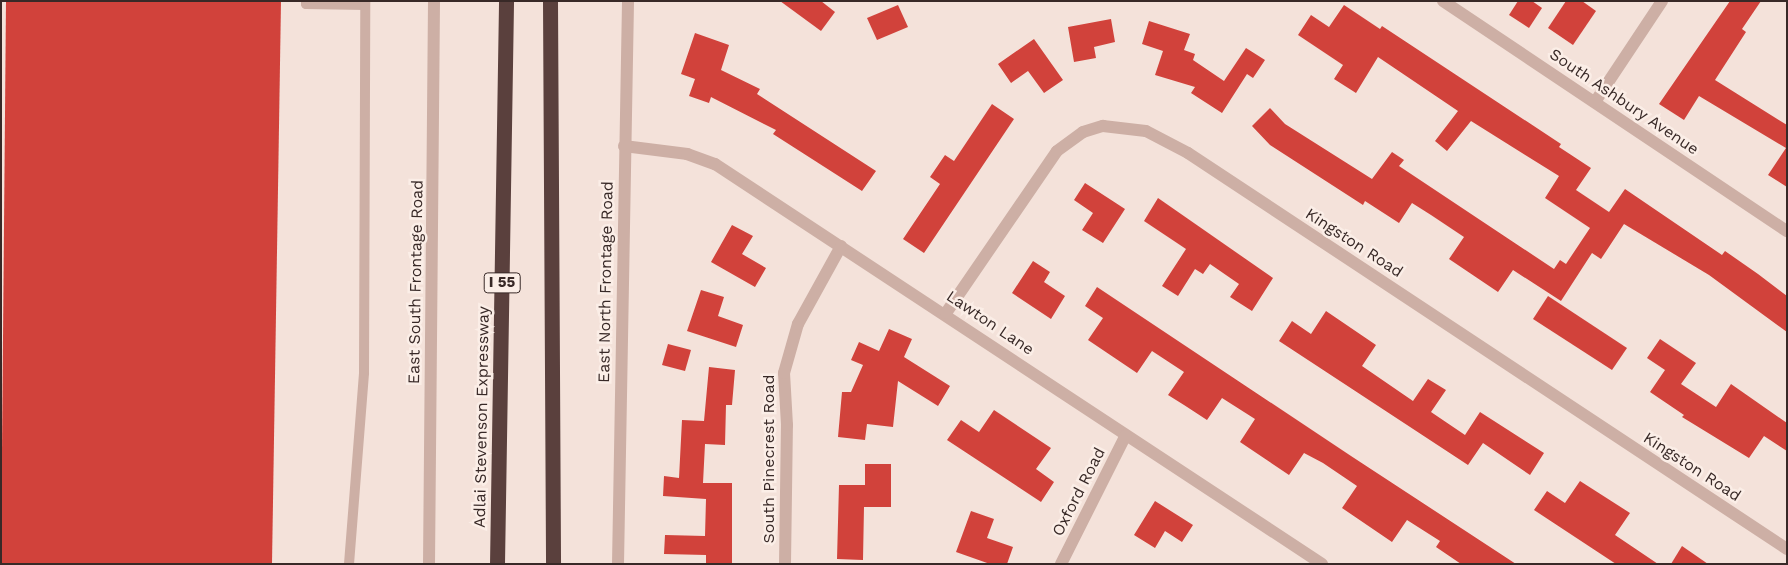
<!DOCTYPE html>
<style>
body{margin:0}
#map{position:relative;width:1788px;height:565px;overflow:hidden;background:#f4e2da;font-family:"Work Sans",sans-serif}
div>[style]{position:absolute}
.building>*{inset:0;background:#d1423b}
.service>*{height:10px;margin:-5px;padding:0 5px;transform-origin:5px;border-radius:5px;background:#cdafa5}
.minor>*{height:12px;margin:-6px;padding:0 6px;transform-origin:6px;border-radius:6px;background:#cdafa5}
.tertiary>*{height:12px;margin:-6px;padding:0 6px;transform-origin:6px;border-radius:6px;background:#cdafa5}
.motorway>*{height:15px;margin:-7.5px;padding:0 7.5px;transform-origin:7.5px;border-radius:7.5px;background:#5a403d}
span{translate:-50% -50%;white-space:nowrap;text-align:center;line-height:1.15;-webkit-text-stroke:5px #fbeee7;paint-order:stroke}
.shield-label span{padding:1px 4px;background:#fbeee7;border:1px solid;border-radius:4px;-webkit-text-stroke-width:0}
.shield-label{font-size:15px;color:#382927;font-weight:700}
.street-label{font-size:16px;color:#382927}
.frame{position:absolute;inset:0;border:2px solid #382927;pointer-events:none}
</style>
<div id="map">
<div class="building">
<i style="clip-path:polygon(6px 1px,281px 1px,272px 564px,1px 564px)"></i>
<i style="clip-path:polygon(780px 1px,821px 1px,835px 12px,821px 31px)"></i>
<i style="clip-path:polygon(1518px 1px,1532px 1px,1542px 8px,1529px 28px,1509px 15px)"></i>
<i style="clip-path:polygon(1566px 1px,1582px 1px,1596px 11px,1573px 45px,1548px 28px)"></i>
<i style="clip-path:polygon(1730px 1px,1761px 1px,1742px 29px,1746px 32px,1715px 80px,1787px 125px,1787px 187px,1768px 175px,1786px 148px,1699px 96px,1684px 120px,1659px 104px)"></i>
<i style="clip-path:polygon(898px 5px,908px 27px,877px 40px,867px 18px)"></i>
<i style="clip-path:polygon(1344px 5px,1380px 29px,1382px 26px,1561px 144px,1559px 147px,1591px 168px,1576px 190px,1609px 212px,1625px 189px,1722px 255px,1725px 251px,1758px 274px,1787px 296px,1787px 332px,1709px 275px,1624px 224px,1601px 259px,1592px 253px,1561px 301px,1513px 270px,1498px 292px,1449px 259px,1464px 237px,1431px 215px,1412px 203px,1399px 223px,1365px 201px,1363px 205px,1270px 145px,1252px 126px,1270px 108px,1285px 124px,1372px 179px,1392px 152px,1404px 160px,1399px 166px,1554px 269px,1560px 260px,1566px 264px,1590px 228px,1545px 198px,1559px 176px,1471px 121px,1447px 151px,1435px 141px,1458px 111px,1378px 57px,1356px 93px,1334px 79px,1343px 65px,1298px 35px,1311px 15px,1329px 27px)"></i>
<i style="clip-path:polygon(1111px 19px,1115px 42px,1094px 47px,1096px 58px,1074px 62px,1068px 27px)"></i>
<i style="clip-path:polygon(1149px 21px,1190px 34px,1184px 50px,1195px 54px,1193px 60px,1224px 81px,1246px 48px,1265px 60px,1253px 78px,1247px 74px,1222px 113px,1191px 93px,1195px 87px,1155px 75px,1163px 51px,1142px 44px)"></i>
<i style="clip-path:polygon(695px 33px,729px 45px,721px 70px,760px 89px,757px 94px,876px 171px,862px 191px,773px 134px,776px 130px,711px 97px,709px 103px,689px 96px,695px 79px,681px 74px)"></i>
<i style="clip-path:polygon(1034px 39px,1063px 80px,1044px 93px,1028px 71px,1011px 83px,998px 64px)"></i>
<i style="clip-path:polygon(992px 104px,1014px 119px,924px 253px,903px 239px,940px 184px,930px 177px,945px 155px,954px 161px)"></i>
<i style="clip-path:polygon(1085px 183px,1125px 209px,1103px 243px,1082px 230px,1093px 213px,1074px 200px)"></i>
<i style="clip-path:polygon(1158px 198px,1273px 278px,1252px 311px,1230px 297px,1239px 284px,1210px 264px,1203px 274px,1195px 269px,1178px 296px,1162px 286px,1186px 249px,1144px 221px)"></i>
<i style="clip-path:polygon(732px 225px,753px 236px,742px 254px,766px 268px,755px 287px,711px 262px)"></i>
<i style="clip-path:polygon(1033px 261px,1050px 272px,1044px 282px,1065px 296px,1051px 319px,1012px 293px)"></i>
<i style="clip-path:polygon(1097px 287px,1351px 456px,1516px 564px,1461px 564px,1436px 547px,1440px 541px,1407px 520px,1392px 542px,1342px 508px,1357px 486px,1323px 463px,1304px 453px,1289px 475px,1240px 442px,1255px 419px,1222px 398px,1207px 420px,1184px 405px,1168px 395px,1184px 372px,1152px 351px,1137px 373px,1088px 340px,1103px 318px,1085px 306px)"></i>
<i style="clip-path:polygon(701px 290px,724px 297px,718px 316px,743px 325px,736px 347px,687px 331px)"></i>
<i style="clip-path:polygon(1548px 296px,1627px 348px,1612px 370px,1533px 319px)"></i>
<i style="clip-path:polygon(1326px 311px,1376px 345px,1362px 366px,1413px 401px,1428px 379px,1446px 390px,1431px 412px,1465px 435px,1480px 412px,1544px 453px,1530px 475px,1483px 443px,1468px 465px,1279px 341px,1292px 321px,1311px 334px)"></i>
<i style="clip-path:polygon(889px 329px,912px 339px,904px 357px,950px 386px,938px 406px,898px 381px,893px 427px,867px 424px,865px 440px,838px 437px,842px 392px,851px 392px,863px 365px,851px 360px,859px 342px,879px 351px)"></i>
<i style="clip-path:polygon(1660px 339px,1696px 363px,1681px 384px,1716px 407px,1731px 384px,1787px 423px,1787px 451px,1764px 436px,1749px 458px,1682px 417px,1684px 415px,1650px 392px,1665px 370px,1647px 358px)"></i>
<i style="clip-path:polygon(668px 344px,691px 350px,685px 371px,662px 365px)"></i>
<i style="clip-path:polygon(709px 367px,735px 370px,732px 405px,726px 405px,725px 445px,705px 444px,703px 483px,732px 483px,732px 564px,706px 564px,706px 555px,664px 554px,665px 535px,705px 536px,706px 499px,663px 496px,664px 476px,679px 478px,682px 420px,704px 421px)"></i>
<i style="clip-path:polygon(994px 410px,1051px 448px,1036px 469px,1054px 482px,1041px 502px,947px 440px,961px 420px,979px 432px)"></i>
<i style="clip-path:polygon(865px 464px,891px 464px,891px 507px,864px 507px,863px 560px,837px 559px,839px 485px,865px 485px)"></i>
<i style="clip-path:polygon(1580px 481px,1630px 513px,1615px 535px,1658px 564px,1616px 564px,1534px 510px,1547px 491px,1565px 503px)"></i>
<i style="clip-path:polygon(1155px 501px,1193px 525px,1182px 542px,1165px 531px,1155px 548px,1134px 535px)"></i>
<i style="clip-path:polygon(971px 511px,994px 519px,987px 538px,1013px 547px,1007px 564px,990px 564px,956px 552px)"></i>
<i style="clip-path:polygon(1682px 546px,1708px 564px,1671px 564px)"></i>
</div>
<div class="service">
<i style="left:306px;top:1px;width:3px;rotate:90deg"></i>
<i style="left:306px;top:4px;width:59px;rotate:1deg"></i>
<i style="left:349px;top:564px;width:192px;rotate:-85.5deg"></i>
<i style="left:364px;top:373px;width:372px;rotate:-89.8deg"></i>
</div>
<div class="minor">
<i style="left:1443px;top:1px;width:414px;rotate:33.8deg"></i>
<i style="left:1595px;top:102px;width:121px;rotate:-56.4deg"></i>
<i style="left:624px;top:146px;width:64px;rotate:7.2deg"></i>
<i style="left:687px;top:154px;width:30px;rotate:20deg"></i>
<i style="left:715px;top:164px;width:727px;rotate:33.38deg"></i>
<i style="left:946px;top:313px;width:196px;rotate:-55.6deg"></i>
<i style="left:1057px;top:151px;width:32px;rotate:-36deg"></i>
<i style="left:1083px;top:132px;width:21px;rotate:-17deg"></i>
<i style="left:1103px;top:126px;width:43px;rotate:6.6deg"></i>
<i style="left:1146px;top:131px;width:47px;rotate:27.6deg"></i>
<i style="left:1188px;top:153px;width:718px;rotate:33.47deg"></i>
<i style="left:429px;top:564px;width:563px;rotate:-89.49deg"></i>
<i style="left:785px;top:564px;width:139px;rotate:-89.2deg"></i>
<i style="left:787px;top:425px;width:52px;rotate:-93.3deg"></i>
<i style="left:784px;top:373px;width:51px;rotate:-74.1deg"></i>
<i style="left:798px;top:324px;width:89px;rotate:-61.1deg"></i>
<i style="left:1061px;top:564px;width:144px;rotate:-63.3deg"></i>
</div>
<div class="tertiary">
<i style="left:618px;top:564px;width:563px;rotate:-88.98deg"></i>
</div>
<div class="motorway">
<i style="left:550px;top:1px;width:563px;rotate:89.69deg"></i>
<i style="left:497px;top:564px;width:563px;rotate:-89.08deg"></i>
</div>
<div class="shield-label">
<span style="left:502px;top:283px">I 55</span>
</div>
<div class="street-label">
<span style="left:1624px;top:102px;rotate:34deg">South Ashbury Avenue</span>
<span style="left:1354px;top:243px;rotate:33deg">Kingston Road</span>
<span style="left:416px;top:282px;rotate:-89deg">East South Frontage Road</span>
<span style="left:606px;top:282px;rotate:-89deg">East North Frontage Road</span>
<span style="left:990px;top:323px;rotate:34deg">Lawton Lane</span>
<span style="left:482px;top:417px;rotate:-89deg">Adlai Stevenson Expressway</span>
<span style="left:769px;top:459px;rotate:-90deg">South Pinecrest Road</span>
<span style="left:1692px;top:467px;rotate:33deg">Kingston Road</span>
<span style="left:1079px;top:492px;rotate:-63deg">Oxford Road</span>
</div>
<div class="frame"></div>
</div>
